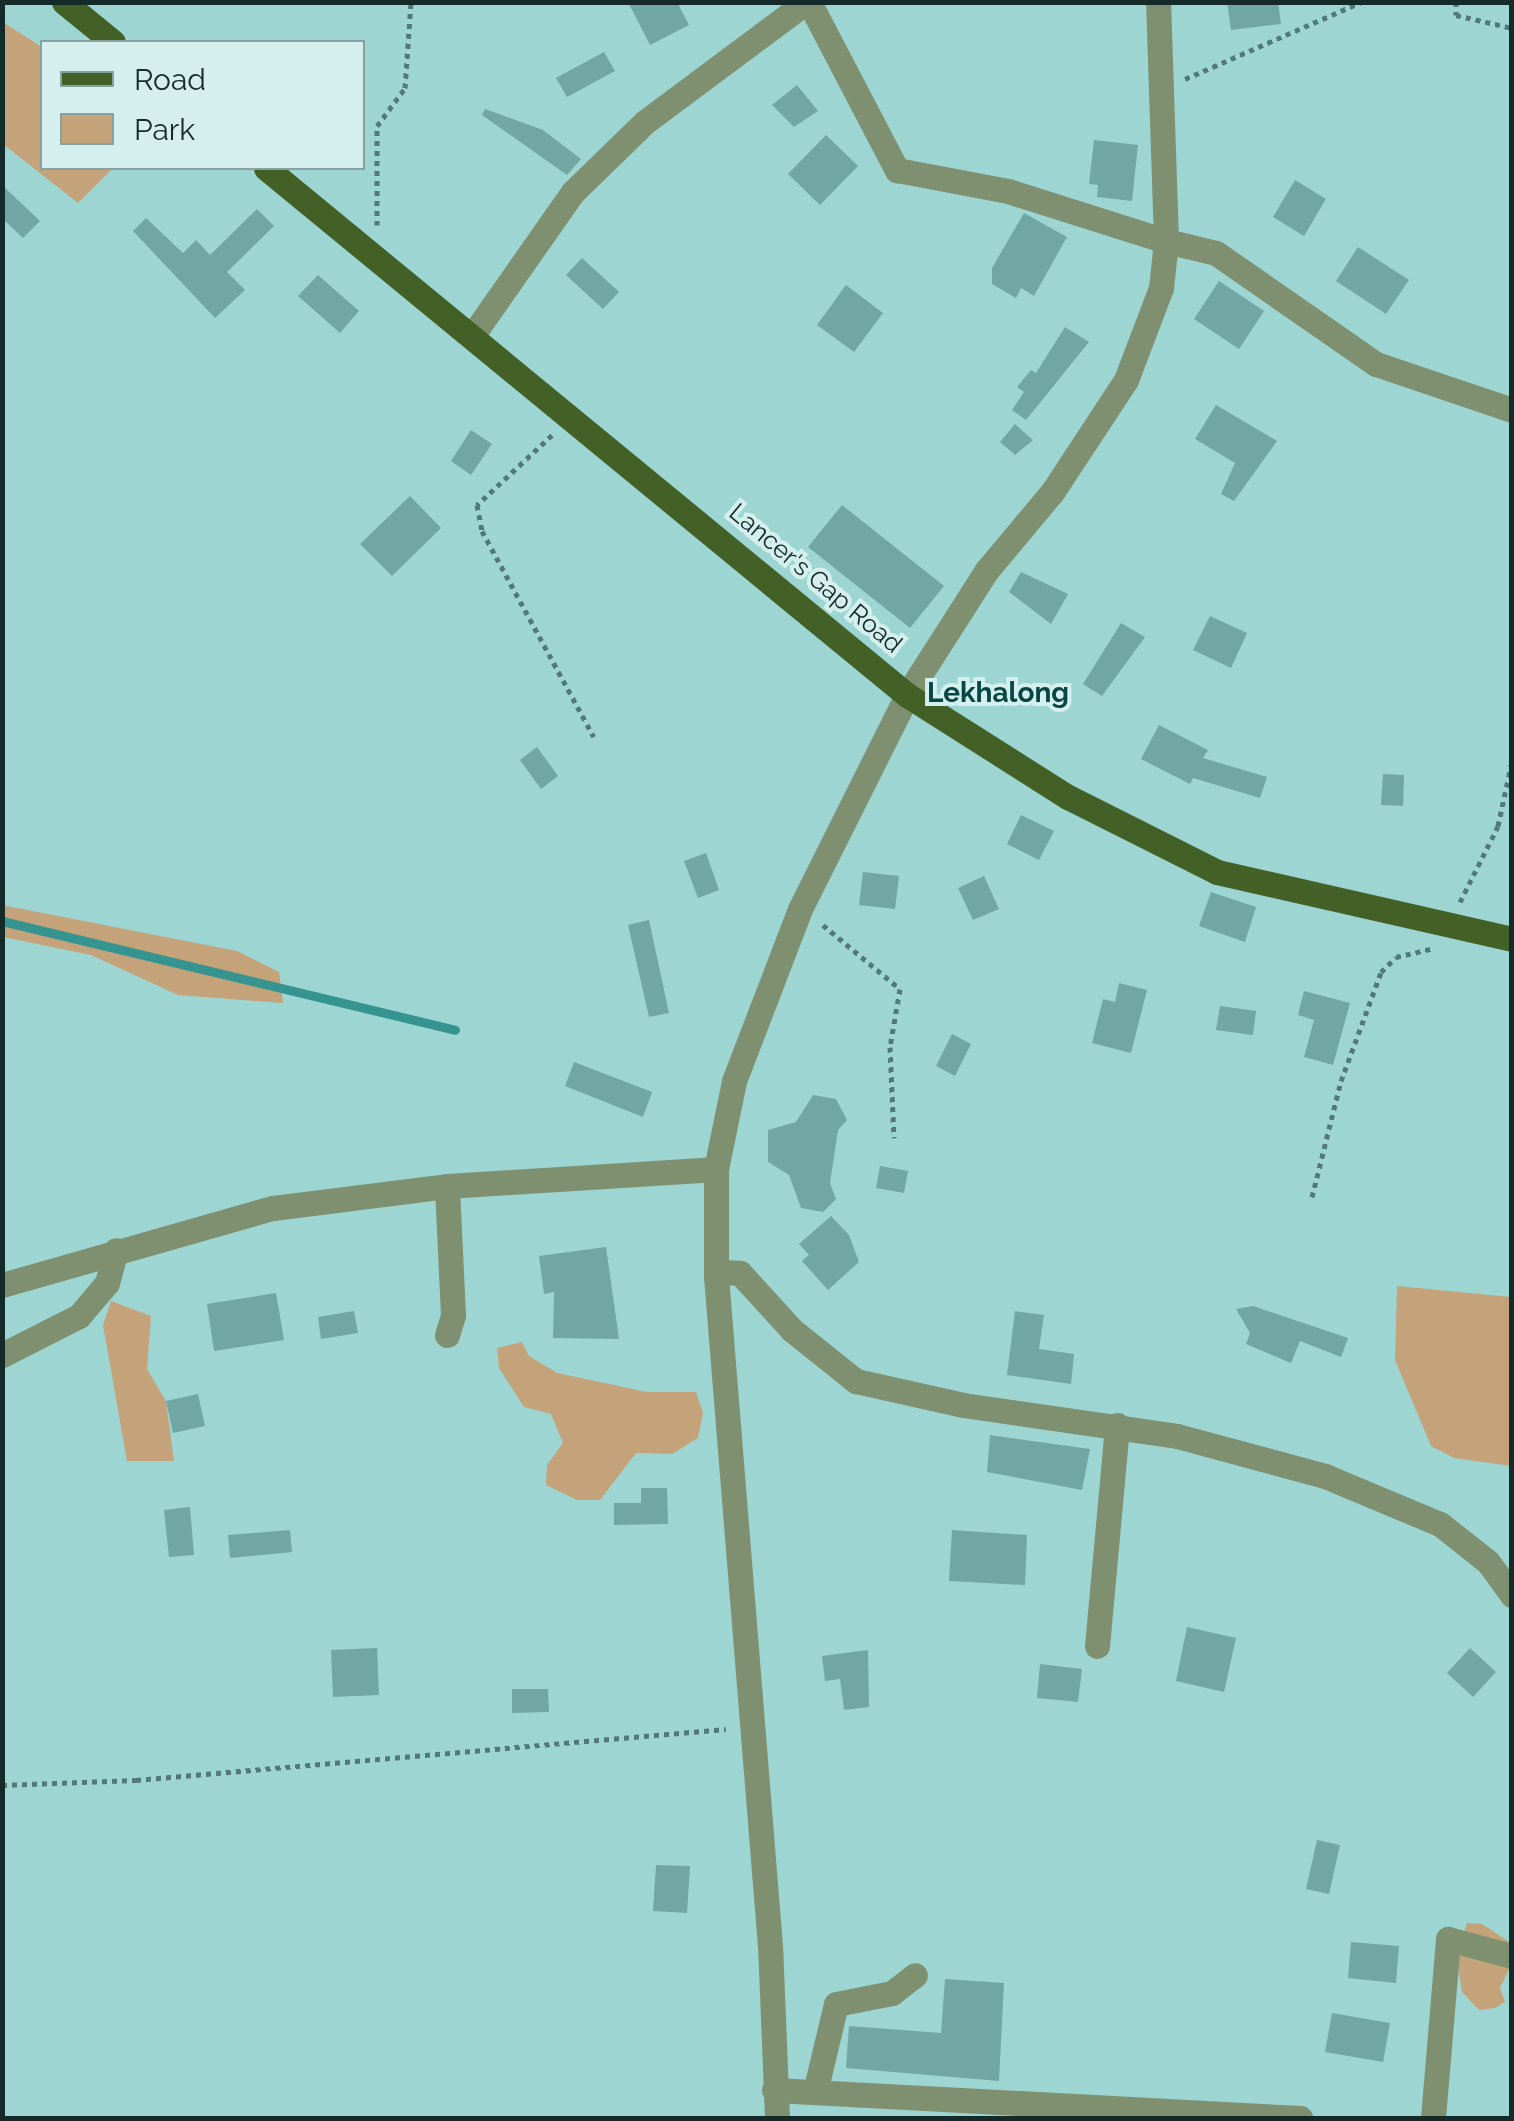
<!DOCTYPE html>
<style>
body{margin:0}
#map{position:relative;width:1514px;height:2121px;overflow:hidden;background:#9cd5d1;font-family:Raleway,sans-serif}
div>[style]{position:absolute}
.green>*{inset:0;background:#c4a37b}
.stream>*{height:9px;margin:-4.5px;padding:0 4.5px;transform-origin:4.5px;border-radius:4.5px;background:#359490}
.building>*{inset:0;background:#70a7a4}
.path>*{height:5px;margin-top:-2.5px;transform-origin:0;background:repeating-linear-gradient(90deg,#527977 0 5px,transparent 0 10px)}
.minor>*{height:25px;margin:-12.5px;padding:0 12.5px;transform-origin:12.5px;border-radius:12.5px;background:#7f9071}
.major>*{height:25px;margin:-12.5px;padding:0 12.5px;transform-origin:12.5px;border-radius:12.5px;background:#436126}
span{translate:-50% -50%;white-space:nowrap;text-align:center;line-height:1.15;-webkit-text-stroke:8px #d4efed;paint-order:stroke}
.street-label{font-size:25px;color:#142b2a}
.neighbourhood-label{font-size:28px;color:#074644;font-weight:700}
.frame{position:absolute;inset:0;border:5px solid #142b2a;pointer-events:none}
.legend{position:absolute;left:40px;top:40px;width:325px;height:130px;box-sizing:border-box;background:#d4efed;border:2px solid #87a19f;margin:0;padding:12px 18px;list-style:none;font-size:30px;color:#142b2a}
.legend li{display:flex;align-items:center;gap:20px;height:50px}
.legend b{width:50px;border:2px solid #87a19f}
</style>
<div id="map">
<div class="green">
<i style="clip-path:polygon(3px 22px,42px 47px,42px 168px,113px 168px,78px 203px,3px 144px)"></i>
<i style="clip-path:polygon(2px 905px,237px 951px,279px 972px,283px 1003px,178px 995px,91px 955px,3px 937px)"></i>
<i style="clip-path:polygon(1397px 1286px,1511px 1297px,1511px 1466px,1454px 1458px,1431px 1446px,1395px 1360px)"></i>
<i style="clip-path:polygon(111px 1301px,151px 1316px,147px 1369px,166px 1401px,174px 1461px,127px 1461px,103px 1325px)"></i>
<i style="clip-path:polygon(522px 1342px,529px 1356px,557px 1373px,647px 1392px,696px 1392px,703px 1413px,698px 1438px,672px 1454px,636px 1453px,600px 1500px,577px 1500px,546px 1485px,547px 1465px,563px 1443px,551px 1414px,524px 1407px,499px 1368px,497px 1348px)"></i>
<i style="clip-path:polygon(1467px 1923px,1482px 1924px,1511px 1943px,1511px 1965px,1500px 1988px,1505px 2002px,1495px 2008px,1479px 2010px,1462px 1992px,1456px 1956px)"></i>
</div>
<div class="stream">
<i style="left:2px;top:921px;width:466px;rotate:13.5deg"></i>
</div>
<div class="building">
<i style="clip-path:polygon(628px 2px,677px 2px,689px 25px,650px 45px)"></i>
<i style="clip-path:polygon(1227px 2px,1278px 2px,1281px 24px,1231px 30px)"></i>
<i style="clip-path:polygon(604px 52px,615px 71px,567px 97px,556px 78px)"></i>
<i style="clip-path:polygon(797px 85px,818px 111px,794px 127px,772px 105px)"></i>
<i style="clip-path:polygon(485px 109px,543px 130px,581px 159px,567px 175px,482px 115px)"></i>
<i style="clip-path:polygon(826px 135px,858px 166px,820px 205px,788px 174px)"></i>
<i style="clip-path:polygon(1094px 140px,1138px 145px,1132px 201px,1097px 197px,1098px 185px,1089px 184px)"></i>
<i style="clip-path:polygon(1295px 180px,1326px 199px,1304px 236px,1273px 217px)"></i>
<i style="clip-path:polygon(2px 185px,40px 221px,23px 238px,2px 218px)"></i>
<i style="clip-path:polygon(257px 209px,274px 226px,227px 272px,245px 290px,215px 318px,133px 231px,146px 218px,183px 253px,196px 240px,210px 255px)"></i>
<i style="clip-path:polygon(1024px 213px,1067px 237px,1034px 296px,1021px 288px,1016px 298px,992px 284px,992px 268px)"></i>
<i style="clip-path:polygon(1358px 247px,1409px 280px,1386px 314px,1336px 281px)"></i>
<i style="clip-path:polygon(582px 258px,619px 292px,603px 309px,566px 275px)"></i>
<i style="clip-path:polygon(318px 275px,359px 311px,340px 333px,298px 296px)"></i>
<i style="clip-path:polygon(1219px 281px,1264px 311px,1239px 349px,1194px 319px)"></i>
<i style="clip-path:polygon(846px 285px,883px 313px,854px 352px,817px 325px)"></i>
<i style="clip-path:polygon(1065px 327px,1089px 342px,1026px 420px,1012px 410px,1024px 392px,1017px 387px,1031px 370px,1036px 373px)"></i>
<i style="clip-path:polygon(1216px 405px,1277px 441px,1234px 501px,1221px 494px,1235px 463px,1195px 439px)"></i>
<i style="clip-path:polygon(1015px 424px,1033px 440px,1015px 455px,1000px 442px)"></i>
<i style="clip-path:polygon(471px 430px,492px 444px,471px 475px,451px 461px)"></i>
<i style="clip-path:polygon(410px 496px,441px 528px,392px 576px,360px 544px)"></i>
<i style="clip-path:polygon(842px 505px,944px 586px,910px 628px,808px 547px)"></i>
<i style="clip-path:polygon(1021px 572px,1068px 594px,1051px 624px,1009px 592px)"></i>
<i style="clip-path:polygon(1210px 616px,1247px 633px,1231px 668px,1193px 650px)"></i>
<i style="clip-path:polygon(1121px 623px,1145px 637px,1102px 696px,1083px 684px)"></i>
<i style="clip-path:polygon(1159px 725px,1208px 750px,1203px 758px,1267px 777px,1260px 798px,1193px 778px,1190px 784px,1141px 759px)"></i>
<i style="clip-path:polygon(537px 747px,558px 776px,541px 789px,520px 760px)"></i>
<i style="clip-path:polygon(1383px 774px,1404px 775px,1403px 806px,1381px 805px)"></i>
<i style="clip-path:polygon(1021px 815px,1054px 831px,1039px 860px,1007px 844px)"></i>
<i style="clip-path:polygon(706px 853px,719px 890px,698px 898px,684px 861px)"></i>
<i style="clip-path:polygon(863px 872px,899px 876px,895px 909px,859px 905px)"></i>
<i style="clip-path:polygon(984px 876px,999px 909px,973px 920px,958px 888px)"></i>
<i style="clip-path:polygon(1211px 892px,1256px 907px,1245px 942px,1199px 926px)"></i>
<i style="clip-path:polygon(649px 920px,669px 1013px,649px 1017px,628px 925px)"></i>
<i style="clip-path:polygon(1119px 983px,1147px 990px,1131px 1053px,1092px 1043px,1103px 999px,1115px 1002px)"></i>
<i style="clip-path:polygon(1304px 991px,1350px 1003px,1333px 1065px,1304px 1057px,1314px 1020px,1298px 1015px)"></i>
<i style="clip-path:polygon(1220px 1006px,1256px 1011px,1253px 1035px,1216px 1030px)"></i>
<i style="clip-path:polygon(952px 1034px,971px 1044px,955px 1076px,936px 1066px)"></i>
<i style="clip-path:polygon(574px 1062px,652px 1092px,643px 1117px,565px 1086px)"></i>
<i style="clip-path:polygon(813px 1095px,836px 1099px,847px 1120px,838px 1130px,830px 1183px,836px 1199px,823px 1212px,801px 1208px,789px 1175px,768px 1162px,768px 1130px,796px 1122px)"></i>
<i style="clip-path:polygon(880px 1166px,908px 1171px,904px 1193px,876px 1188px)"></i>
<i style="clip-path:polygon(831px 1216px,849px 1235px,859px 1262px,828px 1290px,802px 1261px,809px 1255px,799px 1244px)"></i>
<i style="clip-path:polygon(606px 1247px,619px 1339px,553px 1338px,554px 1292px,544px 1294px,539px 1256px)"></i>
<i style="clip-path:polygon(276px 1293px,284px 1340px,214px 1351px,207px 1304px)"></i>
<i style="clip-path:polygon(1253px 1306px,1348px 1338px,1341px 1357px,1300px 1341px,1291px 1363px,1246px 1344px,1250px 1333px,1236px 1309px)"></i>
<i style="clip-path:polygon(354px 1311px,358px 1333px,321px 1339px,318px 1317px)"></i>
<i style="clip-path:polygon(1015px 1311px,1044px 1315px,1039px 1349px,1074px 1354px,1071px 1384px,1007px 1375px)"></i>
<i style="clip-path:polygon(198px 1394px,205px 1426px,173px 1433px,166px 1401px)"></i>
<i style="clip-path:polygon(990px 1435px,1090px 1449px,1082px 1490px,987px 1472px)"></i>
<i style="clip-path:polygon(641px 1488px,667px 1488px,668px 1524px,614px 1525px,614px 1503px,641px 1503px)"></i>
<i style="clip-path:polygon(190px 1507px,194px 1555px,169px 1557px,164px 1510px)"></i>
<i style="clip-path:polygon(290px 1530px,292px 1552px,230px 1558px,228px 1535px)"></i>
<i style="clip-path:polygon(952px 1530px,1027px 1535px,1025px 1585px,949px 1581px)"></i>
<i style="clip-path:polygon(1187px 1627px,1236px 1638px,1224px 1692px,1176px 1681px)"></i>
<i style="clip-path:polygon(377px 1648px,379px 1695px,333px 1697px,331px 1650px)"></i>
<i style="clip-path:polygon(1470px 1648px,1496px 1672px,1473px 1697px,1447px 1673px)"></i>
<i style="clip-path:polygon(868px 1650px,869px 1707px,844px 1710px,840px 1679px,825px 1681px,822px 1656px)"></i>
<i style="clip-path:polygon(1040px 1664px,1082px 1669px,1078px 1702px,1037px 1698px)"></i>
<i style="clip-path:polygon(512px 1689px,548px 1689px,549px 1712px,512px 1713px)"></i>
<i style="clip-path:polygon(1317px 1840px,1340px 1845px,1329px 1894px,1306px 1889px)"></i>
<i style="clip-path:polygon(656px 1865px,690px 1866px,687px 1913px,653px 1911px)"></i>
<i style="clip-path:polygon(1351px 1942px,1399px 1946px,1396px 1983px,1348px 1978px)"></i>
<i style="clip-path:polygon(945px 1979px,1004px 1983px,999px 2081px,846px 2068px,849px 2026px,941px 2033px)"></i>
<i style="clip-path:polygon(1332px 2013px,1390px 2023px,1383px 2062px,1325px 2052px)"></i>
</div>
<div class="path">
<i style="left:1456px;top:2px;width:13px;rotate:90deg"></i>
<i style="left:1456px;top:15px;width:57px;rotate:13.1deg"></i>
<i style="left:1185px;top:79px;width:192px;rotate:-23.6deg"></i>
<i style="left:377px;top:225px;width:99px;rotate:-90deg"></i>
<i style="left:377px;top:126px;width:47px;rotate:-53.6deg"></i>
<i style="left:405px;top:88px;width:86px;rotate:-86deg"></i>
<i style="left:552px;top:435px;width:103px;rotate:137deg"></i>
<i style="left:477px;top:505px;width:26px;rotate:79deg"></i>
<i style="left:482px;top:531px;width:234px;rotate:61.5deg"></i>
<i style="left:1460px;top:902px;width:85px;rotate:-63.4deg"></i>
<i style="left:1498px;top:826px;width:66px;rotate:-77.8deg"></i>
<i style="left:823px;top:925px;width:100px;rotate:39.7deg"></i>
<i style="left:900px;top:989px;width:59px;rotate:99.8deg"></i>
<i style="left:890px;top:1047px;width:91px;rotate:87.5deg"></i>
<i style="left:1312px;top:1197px;width:120px;rotate:-76deg"></i>
<i style="left:1341px;top:1081px;width:116px;rotate:-69.8deg"></i>
<i style="left:1381px;top:972px;width:21px;rotate:-45deg"></i>
<i style="left:1396px;top:957px;width:37px;rotate:-13deg"></i>
<i style="left:2px;top:1785px;width:134px;rotate:-2.1deg"></i>
<i style="left:136px;top:1780px;width:592px;rotate:-4.94deg"></i>
</div>
<div class="minor">
<i style="left:809px;top:2px;width:190px;rotate:62.4deg"></i>
<i style="left:897px;top:170px;width:113px;rotate:10.7deg"></i>
<i style="left:1008px;top:191px;width:166px;rotate:17.6deg"></i>
<i style="left:1166px;top:241px;width:239px;rotate:-91.9deg"></i>
<i style="left:472px;top:336px;width:176px;rotate:-55deg"></i>
<i style="left:573px;top:192px;width:100px;rotate:-44.2deg"></i>
<i style="left:645px;top:122px;width:201px;rotate:-36.7deg"></i>
<i style="left:716px;top:1272px;width:24px;rotate:2deg"></i>
<i style="left:740px;top:1273px;width:77px;rotate:47.6deg"></i>
<i style="left:792px;top:1330px;width:82px;rotate:38.6deg"></i>
<i style="left:856px;top:1381px;width:110px;rotate:12.6deg"></i>
<i style="left:963px;top:1405px;width:216px;rotate:8.2deg"></i>
<i style="left:1177px;top:1436px;width:153px;rotate:15.1deg"></i>
<i style="left:1325px;top:1476px;width:125px;rotate:22.7deg"></i>
<i style="left:1440px;top:1524px;width:61px;rotate:38.4deg"></i>
<i style="left:1488px;top:1562px;width:41px;rotate:54deg"></i>
<i style="left:2px;top:1285px;width:282px;rotate:-15.9deg"></i>
<i style="left:273px;top:1208px;width:175px;rotate:-7.2deg"></i>
<i style="left:447px;top:1186px;width:270px;rotate:-3.6deg"></i>
<i style="left:447px;top:1335px;width:21px;rotate:-73deg"></i>
<i style="left:453px;top:1315px;width:129px;rotate:-92.7deg"></i>
<i style="left:2px;top:1355px;width:86px;rotate:-26.9deg"></i>
<i style="left:79px;top:1316px;width:43px;rotate:-49.7deg"></i>
<i style="left:107px;top:1283px;width:34px;rotate:-75deg"></i>
<i style="left:1097px;top:1646px;width:222px;rotate:-84.8deg"></i>
<i style="left:774px;top:2090px;width:527px;rotate:3.05deg"></i>
<i style="left:815px;top:2092px;width:90px;rotate:-76.6deg"></i>
<i style="left:836px;top:2004px;width:57px;rotate:-11.1deg"></i>
<i style="left:892px;top:1993px;width:29px;rotate:-38deg"></i>
<i style="left:777px;top:2118px;width:172px;rotate:-92.3deg"></i>
<i style="left:770px;top:1946px;width:671px;rotate:-94.61deg"></i>
<i style="left:716px;top:1277px;width:108px;rotate:-90deg"></i>
<i style="left:716px;top:1169px;width:90px;rotate:-78.4deg"></i>
<i style="left:734px;top:1081px;width:184px;rotate:-69deg"></i>
<i style="left:800px;top:909px;width:239px;rotate:-63.4deg"></i>
<i style="left:907px;top:695px;width:148px;rotate:-57.4deg"></i>
<i style="left:987px;top:570px;width:103px;rotate:-50.1deg"></i>
<i style="left:1053px;top:491px;width:133px;rotate:-56.7deg"></i>
<i style="left:1126px;top:380px;width:98px;rotate:-69.2deg"></i>
<i style="left:1161px;top:288px;width:47px;rotate:-83.9deg"></i>
<i style="left:1166px;top:241px;width:51px;rotate:13.5deg"></i>
<i style="left:1216px;top:253px;width:195px;rotate:34.8deg"></i>
<i style="left:1376px;top:364px;width:144px;rotate:18.7deg"></i>
<i style="left:1433px;top:2118px;width:180px;rotate:-85.2deg"></i>
<i style="left:1448px;top:1939px;width:66px;rotate:14.9deg"></i>
</div>
<div class="major">
<i style="left:64px;top:2px;width:63px;rotate:39.2deg"></i>
<i style="left:266px;top:168px;width:830px;rotate:39.43deg"></i>
<i style="left:907px;top:695px;width:191px;rotate:32.4deg"></i>
<i style="left:1068px;top:797px;width:167px;rotate:26.7deg"></i>
<i style="left:1217px;top:872px;width:303px;rotate:12.8deg"></i>
</div>
<div class="street-label">
<span style="left:816px;top:578px;rotate:40deg">Lancer's Gap Road</span>
</div>
<div class="neighbourhood-label">
<span style="left:998px;top:693px">Lekhalong</span>
</div>
<div class="frame"></div>
<ul class="legend">
<li><b style="height:12px;background:#436126"></b>Road</li>
<li><b style="height:28px;background:#c4a37b"></b>Park</li>
</ul>
</div>
